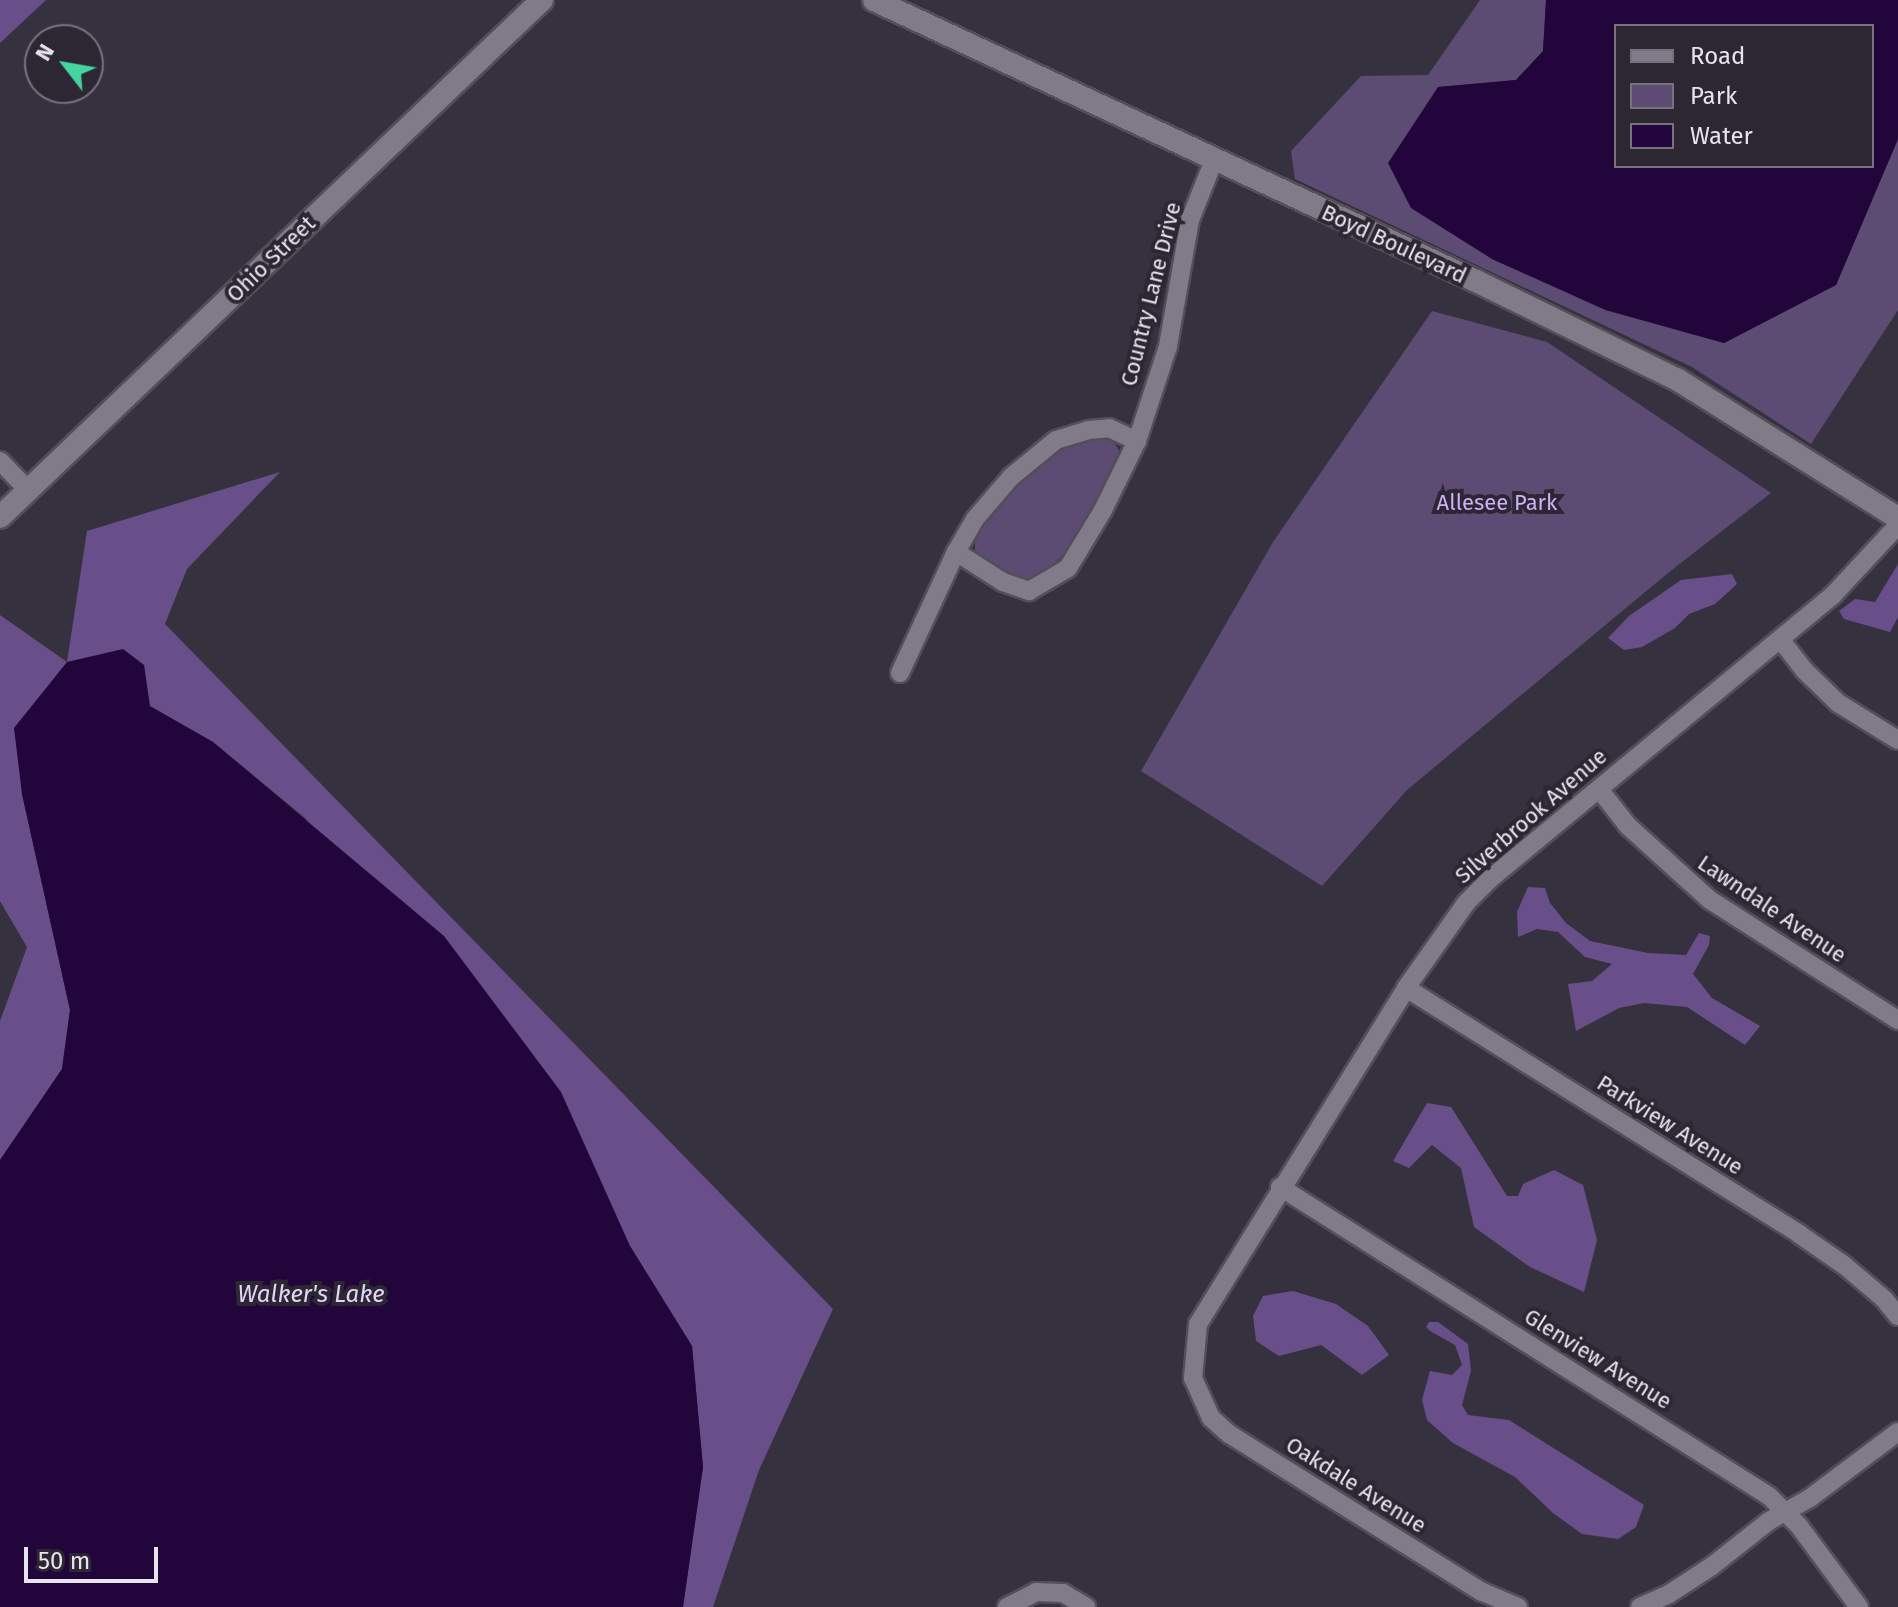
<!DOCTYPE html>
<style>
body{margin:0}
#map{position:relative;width:1898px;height:1607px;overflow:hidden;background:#36313e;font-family:"Fira Sans",sans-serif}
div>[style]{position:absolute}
.green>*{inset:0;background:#5c4b72}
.forest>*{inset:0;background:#694f89}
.water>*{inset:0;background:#22053a}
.roads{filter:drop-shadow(2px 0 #534e58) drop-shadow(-2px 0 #534e58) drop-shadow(0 2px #534e58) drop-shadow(0 -2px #534e58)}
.minor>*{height:18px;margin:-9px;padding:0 9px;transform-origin:9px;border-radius:9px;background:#817b89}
.tertiary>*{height:22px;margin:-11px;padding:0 11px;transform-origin:11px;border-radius:11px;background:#817b89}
span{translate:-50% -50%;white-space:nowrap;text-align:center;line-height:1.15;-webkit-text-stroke:8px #2c2733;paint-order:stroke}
.street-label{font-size:22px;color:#e8e4ec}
.park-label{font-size:22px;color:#cdb0f5}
.water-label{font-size:24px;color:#e3d5f8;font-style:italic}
.legend{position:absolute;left:1614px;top:24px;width:260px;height:144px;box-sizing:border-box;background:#2c2733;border:2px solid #77737d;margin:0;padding:10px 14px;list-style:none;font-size:24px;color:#e8e4ec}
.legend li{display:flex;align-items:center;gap:16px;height:40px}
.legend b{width:40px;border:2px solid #77737d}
.north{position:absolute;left:24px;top:24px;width:80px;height:80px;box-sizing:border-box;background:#2c2733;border:2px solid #77737d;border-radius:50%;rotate:301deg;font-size:22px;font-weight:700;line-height:32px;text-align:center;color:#e8e4ec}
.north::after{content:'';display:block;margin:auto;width:28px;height:36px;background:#44d49f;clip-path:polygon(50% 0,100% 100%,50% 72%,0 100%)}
.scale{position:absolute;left:24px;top:1547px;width:134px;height:36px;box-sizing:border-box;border:4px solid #e8e4ec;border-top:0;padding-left:10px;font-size:24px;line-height:28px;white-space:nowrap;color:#e8e4ec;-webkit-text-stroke:6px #2c2733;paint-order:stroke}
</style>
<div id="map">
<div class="green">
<i style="clip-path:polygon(1480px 0,1546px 0,1543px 51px,1516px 80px,1438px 87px,1492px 259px,1605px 310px,1724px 343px,1836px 285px,1898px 139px,1898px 310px,1811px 444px,1692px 367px,1295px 179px,1291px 151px,1361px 76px,1428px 75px)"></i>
<i style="clip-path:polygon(1432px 311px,1547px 342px,1771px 493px,1668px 573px,1407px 790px,1322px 886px,1141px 771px,1273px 542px)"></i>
<i style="clip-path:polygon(1102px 436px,1113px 441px,1119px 450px,1110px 477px,1075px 544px,1047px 570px,1031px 578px,1015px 579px,975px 550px,975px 538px,1019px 480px,1040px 461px,1072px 443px)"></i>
</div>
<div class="forest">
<i style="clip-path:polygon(0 0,46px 0,0 43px)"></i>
<i style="clip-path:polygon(280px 472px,187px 569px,165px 624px,833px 1309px,759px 1470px,713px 1607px,683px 1607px,703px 1467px,692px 1346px,630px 1246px,305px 818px,213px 742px,149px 706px,144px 665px,22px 794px,70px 1010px,62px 1069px,0 1160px,0 1021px,27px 947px,0 901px,0 615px,67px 662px,87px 531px)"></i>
<i style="clip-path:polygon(1898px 564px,1898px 617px,1890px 632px,1844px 619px,1839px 611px,1855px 599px,1875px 602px)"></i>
<i style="clip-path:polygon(1732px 574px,1737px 584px,1715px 604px,1689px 614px,1675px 628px,1642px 647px,1624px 650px,1608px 638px,1629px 616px,1681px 580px)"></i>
<i style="clip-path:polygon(1528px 887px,1545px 888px,1550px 903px,1566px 923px,1590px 941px,1648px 953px,1686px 955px,1699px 933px,1710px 936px,1709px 945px,1693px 974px,1712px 998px,1760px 1026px,1745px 1045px,1687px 1007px,1644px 1003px,1619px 1008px,1576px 1031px,1568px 984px,1592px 981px,1612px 964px,1585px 957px,1558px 932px,1537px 929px,1518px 937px,1517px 912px)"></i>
<i style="clip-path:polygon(1427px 1103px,1451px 1107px,1507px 1196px,1518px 1196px,1523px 1184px,1554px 1170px,1583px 1185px,1597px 1240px,1584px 1292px,1530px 1267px,1474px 1227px,1461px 1168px,1432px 1145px,1409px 1168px,1393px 1161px)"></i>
<i style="clip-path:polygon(1293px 1291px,1336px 1304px,1368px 1326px,1389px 1355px,1362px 1375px,1321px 1345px,1279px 1356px,1256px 1341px,1253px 1316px,1263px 1296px)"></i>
<i style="clip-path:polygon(1429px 1322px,1438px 1322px,1468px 1344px,1471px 1371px,1462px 1405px,1468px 1415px,1509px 1420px,1644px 1505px,1636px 1527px,1618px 1539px,1582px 1534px,1553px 1513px,1515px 1477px,1453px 1443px,1427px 1420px,1422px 1400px,1430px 1371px,1452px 1375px,1462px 1365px,1455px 1345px,1430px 1331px,1426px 1327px)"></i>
</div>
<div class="water">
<i style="clip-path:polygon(evenodd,1546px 0,1898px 0,1898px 139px,1836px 285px,1724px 343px,1606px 310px,1492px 259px,1411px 208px,1388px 163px,1438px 87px,1516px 80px,1543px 51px,1546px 0,1616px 26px,1872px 26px,1872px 166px,1616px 166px,1616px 26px)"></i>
<i style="clip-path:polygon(123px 649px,144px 665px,150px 706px,213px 742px,444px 936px,561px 1092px,630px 1246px,692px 1346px,703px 1467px,683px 1607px,0 1607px,0 1160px,62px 1069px,70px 1010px,22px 794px,14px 728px,67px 662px)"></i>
</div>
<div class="roads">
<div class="minor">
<i style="left:0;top:461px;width:42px;rotate:46deg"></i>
<i style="left:956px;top:552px;width:56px;rotate:32.6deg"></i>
<i style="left:1003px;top:582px;width:28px;rotate:19deg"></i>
<i style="left:1029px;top:591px;width:45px;rotate:-30.5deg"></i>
<i style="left:1068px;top:568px;width:68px;rotate:-58.9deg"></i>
<i style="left:1103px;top:510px;width:77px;rotate:-63.8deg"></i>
<i style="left:1137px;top:441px;width:100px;rotate:-71.9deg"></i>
<i style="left:1168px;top:346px;width:128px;rotate:-80.1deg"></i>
<i style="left:1190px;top:220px;width:65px;rotate:-68.2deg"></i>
<i style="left:1780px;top:639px;width:39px;rotate:52deg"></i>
<i style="left:1804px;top:670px;width:47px;rotate:44.1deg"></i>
<i style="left:1838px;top:703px;width:70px;rotate:31.7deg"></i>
<i style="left:900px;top:673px;width:133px;rotate:-65.2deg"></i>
<i style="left:956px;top:552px;width:38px;rotate:-60deg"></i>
<i style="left:975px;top:519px;width:55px;rotate:-49.4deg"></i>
<i style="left:1011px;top:477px;width:58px;rotate:-39.4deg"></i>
<i style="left:1056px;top:440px;width:34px;rotate:-17deg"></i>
<i style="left:1088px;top:430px;width:21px;rotate:-5deg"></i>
<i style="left:1109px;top:428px;width:31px;rotate:25deg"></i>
<i style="left:1599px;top:789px;width:47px;rotate:51.9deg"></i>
<i style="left:1628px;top:826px;width:110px;rotate:42.1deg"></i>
<i style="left:1710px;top:900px;width:223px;rotate:32.6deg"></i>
<i style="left:1406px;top:988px;width:464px;rotate:32deg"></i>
<i style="left:1799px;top:1234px;width:55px;rotate:34.6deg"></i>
<i style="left:1844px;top:1265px;width:52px;rotate:40.4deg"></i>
<i style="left:1884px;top:1299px;width:22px;rotate:51deg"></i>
<i style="left:1280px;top:1187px;width:578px;rotate:32.29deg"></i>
<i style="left:1769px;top:1496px;width:42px;rotate:45deg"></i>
<i style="left:1799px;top:1526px;width:101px;rotate:53.5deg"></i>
<i style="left:1007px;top:1607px;width:33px;rotate:-27deg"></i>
<i style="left:1036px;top:1592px;width:27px;rotate:2deg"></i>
<i style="left:1063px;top:1593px;width:27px;rotate:31deg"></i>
<i style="left:1518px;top:1607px;width:39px;rotate:-157deg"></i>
<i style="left:1482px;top:1592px;width:298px;rotate:-148deg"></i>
<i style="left:1229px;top:1434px;width:24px;rotate:-138deg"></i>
<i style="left:1211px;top:1418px;width:44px;rotate:-114.2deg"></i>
<i style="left:1193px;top:1378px;width:54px;rotate:-84.7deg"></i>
<i style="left:1198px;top:1324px;width:395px;rotate:-58.2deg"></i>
<i style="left:1406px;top:988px;width:105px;rotate:-54.7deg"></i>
<i style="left:1467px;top:902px;width:34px;rotate:-45deg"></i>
<i style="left:1491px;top:878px;width:444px;rotate:-39.6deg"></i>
<i style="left:1833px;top:595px;width:96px;rotate:-47.1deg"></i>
<i style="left:1640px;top:1607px;width:32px;rotate:-24deg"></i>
<i style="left:1669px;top:1594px;width:51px;rotate:-33.1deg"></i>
<i style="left:1712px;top:1566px;width:73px;rotate:-38.3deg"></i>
<i style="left:1769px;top:1521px;width:47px;rotate:-29.3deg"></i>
<i style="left:1810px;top:1498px;width:110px;rotate:-36.9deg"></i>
</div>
<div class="tertiary">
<i style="left:874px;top:0;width:664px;rotate:25.02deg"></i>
<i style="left:1476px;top:281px;width:225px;rotate:26.1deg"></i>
<i style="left:1678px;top:380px;width:260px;rotate:32.1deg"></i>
<i style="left:0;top:517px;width:749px;rotate:-43.65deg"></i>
</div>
</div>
<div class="street-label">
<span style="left:1394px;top:244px;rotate:25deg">Boyd Boulevard</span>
<span style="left:271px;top:259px;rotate:-44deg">Ohio Street</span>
<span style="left:1151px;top:294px;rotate:-76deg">Country Lane Drive</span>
<span style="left:1531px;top:816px;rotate:-41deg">Silverbrook Avenue</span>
<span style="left:1772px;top:909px;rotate:34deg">Lawndale Avenue</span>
<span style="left:1670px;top:1125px;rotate:32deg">Parkview Avenue</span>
<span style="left:1598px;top:1359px;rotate:32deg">Glenview Avenue</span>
<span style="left:1356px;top:1485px;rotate:32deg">Oakdale Avenue</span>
</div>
<div class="park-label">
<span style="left:1497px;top:503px">Allesee Park</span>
</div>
<div class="water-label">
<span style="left:311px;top:1295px">Walker's Lake</span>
</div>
<ul class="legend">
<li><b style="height:10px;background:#817b89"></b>Road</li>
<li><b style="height:22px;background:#5c4b72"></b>Park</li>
<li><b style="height:22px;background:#22053a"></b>Water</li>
</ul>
<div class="north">N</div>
<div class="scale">50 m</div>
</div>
